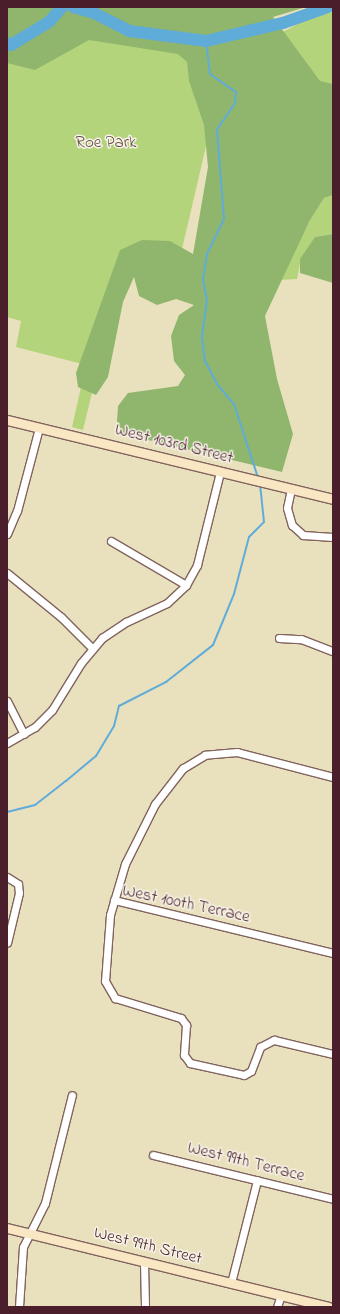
<!DOCTYPE html>
<style>
body{margin:0}
#map{position:relative;width:340px;height:1314px;overflow:hidden;background:#e9e1be;font-family:"Indie Flower",sans-serif}
div>[style]{position:absolute}
.green>*{inset:0;background:#b4d47c}
.forest>*{inset:0;background:#8fb66c}
.stream>*{height:2px;margin:-1px;padding:0 1px;transform-origin:1px;border-radius:1px;background:#60acd9}
.river>*{height:12px;margin:-6px;padding:0 6px;transform-origin:6px;border-radius:6px;background:#60acd9}
.roads{filter:drop-shadow(1px 0 #82635e) drop-shadow(-1px 0 #82635e) drop-shadow(0 1px #82635e) drop-shadow(0 -1px #82635e)}
.street>*{height:7px;margin:-3.5px;padding:0 3.5px;transform-origin:3.5px;border-radius:3.5px;background:#fff}
.secondary>*{height:9px;margin:-4.5px;padding:0 4.5px;transform-origin:4.5px;border-radius:4.5px;background:#f9e7c3}
span{translate:-50% -50%;white-space:nowrap;text-align:center;line-height:1.15;-webkit-text-stroke:3px #f7f3e8;paint-order:stroke}
.park-label{font-size:17px;color:#644c3f}
.street-label{font-size:17px;color:#4a1f2b}
.frame{position:absolute;inset:0;border:8px solid #4a1f2b;pointer-events:none}
</style>
<div id="map">
<div class="green">
<i style="clip-path:polygon(333px 12px,333px 89px,315px 84px,279px 34px,311px 17px)"></i>
<i style="clip-path:polygon(57px 28px,228px 52px,179px 262px,127px 248px,83px 430px,72px 427px,86px 365px,16px 347px,21px 321px,7px 317px,7px 54px)"></i>
<i style="clip-path:polygon(333px 195px,333px 234px,315px 237px,301px 259px,297px 279px,279px 280px,309px 222px,324px 198px)"></i>
</div>
<div class="forest">
<i style="clip-path:polygon(7px 7px,306px 7px,273px 17px,320px 81px,333px 84px,333px 195px,324px 198px,309px 222px,265px 316px,277px 379px,293px 434px,282px 472px,123px 434px,117px 421px,118px 406px,128px 393px,178px 386px,185px 375px,174px 361px,171px 336px,179px 315px,194px 305px,176px 299px,157px 305px,139px 296px,134px 277px,123px 302px,108px 377px,96px 395px,78px 387px,76px 373px,120px 250px,142px 240px,170px 241px,193px 254px,208px 167px,204px 125px,189px 81px,187px 62px,178px 54px,89px 40px,35px 70px,7px 63px)"></i>
<i style="clip-path:polygon(333px 234px,333px 283px,300px 273px,300px 259px,315px 237px)"></i>
</div>
<div class="stream">
<i style="left:206px;top:41px;width:33px;rotate:83deg"></i>
<i style="left:210px;top:74px;width:32px;rotate:35deg"></i>
<i style="left:236px;top:92px;width:11px;rotate:95deg"></i>
<i style="left:235px;top:103px;width:32px;rotate:124deg"></i>
<i style="left:217px;top:130px;width:89px;rotate:85.5deg"></i>
<i style="left:224px;top:219px;width:39px;rotate:116deg"></i>
<i style="left:207px;top:254px;width:26px;rotate:99deg"></i>
<i style="left:203px;top:280px;width:20px;rotate:79deg"></i>
<i style="left:207px;top:300px;width:37px;rotate:98deg"></i>
<i style="left:202px;top:337px;width:24px;rotate:83deg"></i>
<i style="left:205px;top:361px;width:26px;rotate:62deg"></i>
<i style="left:217px;top:384px;width:26px;rotate:50deg"></i>
<i style="left:234px;top:404px;width:78px;rotate:72deg"></i>
<i style="left:7px;top:812px;width:29px;rotate:-14deg"></i>
<i style="left:35px;top:805px;width:39px;rotate:-38deg"></i>
<i style="left:66px;top:781px;width:39px;rotate:-40deg"></i>
<i style="left:96px;top:756px;width:35px;rotate:-59deg"></i>
<i style="left:114px;top:726px;width:21px;rotate:-76deg"></i>
<i style="left:119px;top:706px;width:53px;rotate:-27.1deg"></i>
<i style="left:166px;top:682px;width:60px;rotate:-38.2deg"></i>
<i style="left:213px;top:645px;width:55px;rotate:-67.6deg"></i>
<i style="left:234px;top:594px;width:59px;rotate:-75.3deg"></i>
<i style="left:249px;top:537px;width:21px;rotate:-45deg"></i>
<i style="left:264px;top:522px;width:38px;rotate:-96deg"></i>
</div>
<div class="river">
<i style="left:73px;top:7px;width:22px;rotate:16deg"></i>
<i style="left:94px;top:13px;width:39px;rotate:27deg"></i>
<i style="left:129px;top:31px;width:78px;rotate:7.4deg"></i>
<i style="left:206px;top:41px;width:79px;rotate:-13.2deg"></i>
<i style="left:283px;top:23px;width:48px;rotate:-19.6deg"></i>
<i style="left:7px;top:43px;width:4px;rotate:27deg"></i>
<i style="left:11px;top:45px;width:44px;rotate:-31.2deg"></i>
<i style="left:49px;top:22px;width:20px;rotate:-49deg"></i>
</div>
<div class="roads">
<div class="street">
<i style="left:291px;top:489px;width:19px;rotate:102deg"></i>
<i style="left:287px;top:508px;width:18px;rotate:74deg"></i>
<i style="left:292px;top:525px;width:15px;rotate:42deg"></i>
<i style="left:303px;top:535px;width:30px;rotate:4deg"></i>
<i style="left:7px;top:534px;width:25px;rotate:-67deg"></i>
<i style="left:17px;top:511px;width:86px;rotate:-75.2deg"></i>
<i style="left:111px;top:541px;width:87px;rotate:30.4deg"></i>
<i style="left:7px;top:573px;width:70px;rotate:39.2deg"></i>
<i style="left:61px;top:617px;width:44px;rotate:45deg"></i>
<i style="left:279px;top:638px;width:22px;rotate:3deg"></i>
<i style="left:301px;top:639px;width:34px;rotate:21deg"></i>
<i style="left:7px;top:701px;width:37px;rotate:63deg"></i>
<i style="left:7px;top:743px;width:32px;rotate:-30deg"></i>
<i style="left:35px;top:727px;width:24px;rotate:-45deg"></i>
<i style="left:52px;top:710px;width:55px;rotate:-58.3deg"></i>
<i style="left:81px;top:663px;width:33px;rotate:-50deg"></i>
<i style="left:102px;top:638px;width:29px;rotate:-34deg"></i>
<i style="left:126px;top:622px;width:45px;rotate:-24.9deg"></i>
<i style="left:167px;top:603px;width:26px;rotate:-43deg"></i>
<i style="left:186px;top:585px;width:23px;rotate:-61deg"></i>
<i style="left:197px;top:565px;width:96px;rotate:-76.1deg"></i>
<i style="left:333px;top:777px;width:99px;rotate:-165.4deg"></i>
<i style="left:237px;top:752px;width:32px;rotate:175deg"></i>
<i style="left:205px;top:755px;width:26px;rotate:149deg"></i>
<i style="left:183px;top:768px;width:46px;rotate:127.9deg"></i>
<i style="left:155px;top:804px;width:67px;rotate:116.6deg"></i>
<i style="left:125px;top:864px;width:53px;rotate:106.4deg"></i>
<i style="left:110px;top:915px;width:66px;rotate:94.3deg"></i>
<i style="left:105px;top:981px;width:20px;rotate:60deg"></i>
<i style="left:115px;top:998px;width:69px;rotate:16.9deg"></i>
<i style="left:181px;top:1018px;width:9px;rotate:54deg"></i>
<i style="left:186px;top:1025px;width:30px;rotate:94deg"></i>
<i style="left:184px;top:1055px;width:10px;rotate:53deg"></i>
<i style="left:190px;top:1063px;width:55px;rotate:12.5deg"></i>
<i style="left:244px;top:1075px;width:8px;rotate:-30deg"></i>
<i style="left:251px;top:1071px;width:26px;rotate:-69deg"></i>
<i style="left:260px;top:1047px;width:16px;rotate:-27deg"></i>
<i style="left:274px;top:1040px;width:61px;rotate:13.3deg"></i>
<i style="left:7px;top:877px;width:13px;rotate:32deg"></i>
<i style="left:18px;top:884px;width:9px;rotate:84deg"></i>
<i style="left:19px;top:893px;width:51px;rotate:103.5deg"></i>
<i style="left:114px;top:900px;width:225px;rotate:13.6deg"></i>
<i style="left:153px;top:1155px;width:185px;rotate:13.7deg"></i>
<i style="left:144px;top:1262px;width:45px;rotate:88.7deg"></i>
<i style="left:231px;top:1283px;width:106px;rotate:-75.8deg"></i>
<i style="left:19px;top:1307px;width:60px;rotate:-86.2deg"></i>
<i style="left:23px;top:1247px;width:49px;rotate:-63.4deg"></i>
<i style="left:45px;top:1203px;width:111px;rotate:-76deg"></i>
<i style="left:277px;top:1307px;width:13px;rotate:-72deg"></i>
</div>
<div class="secondary">
<i style="left:7px;top:420px;width:335px;rotate:13.6deg"></i>
<i style="left:7px;top:1228px;width:331px;rotate:13.8deg"></i>
</div>
</div>
<div class="park-label">
<span style="left:106px;top:143px">Roe Park</span>
</div>
<div class="street-label">
<span style="left:174px;top:444px;rotate:14deg">West 103rd Street</span>
<span style="left:186px;top:904px;rotate:12deg">West 100th Terrace</span>
<span style="left:246px;top:1162px;rotate:14deg">West 99th Terrace</span>
<span style="left:148px;top:1246px;rotate:14deg">West 99th Street</span>
</div>
<div class="frame"></div>
</div>
